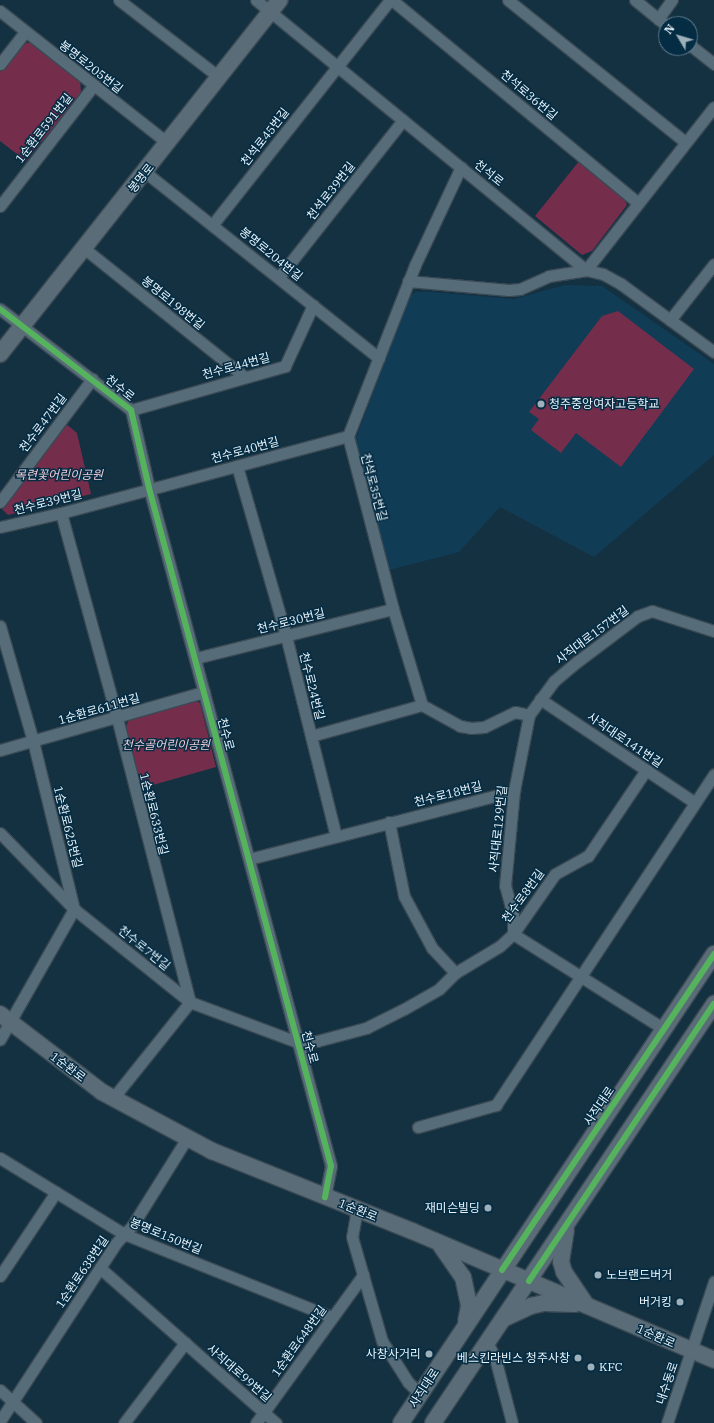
<!DOCTYPE html>
<meta charset="utf-8">
<style>
body{margin:0}
#map{position:relative;width:714px;height:1423px;overflow:hidden;background:#143141;font-family:"IBM Plex Serif","Noto Sans KR",serif}
div>[style]{position:absolute}
.built>*{inset:0;background:#113c56}
.green>*{inset:0;background:#752d4c}
.roads{filter:drop-shadow(1px 0 #394953) drop-shadow(-1px 0 #394953) drop-shadow(0 1px #394953) drop-shadow(0 -1px #394953)}
.street>*{height:11px;margin:-5.5px;padding:0 5.5px;transform-origin:5.5px;border-radius:5.5px;background:#576c79}
.secondary>*{height:16px;margin:-8px;padding:0 8px;transform-origin:8px;border-radius:8px;background:#5a6c77}
.cycleway>*{height:6px;margin:-3px;padding:0 3px;transform-origin:3px;border-radius:3px;background:#56b35d}
.dots>*{width:11px;height:11px;translate:-50% -50%;box-sizing:border-box;border:2px solid #042c43;border-radius:50%}
span{translate:-50% -50%;white-space:nowrap;text-align:center;line-height:1.15;-webkit-text-stroke:3px #042c43;paint-order:stroke}
.street-label{font-size:12px;color:#e9f4fb}
.poi-label{font-size:12px;color:#e9f4fb}
.left{translate:0 -50%;text-align:left}
.right{translate:-100% -50%;text-align:right}
.park-label{font-size:12px;color:#ecccd5;font-style:italic}
.north{position:absolute;left:658px;top:16px;width:40px;height:40px;box-sizing:border-box;background:#042c43;border:1px solid #607c8d;border-radius:50%;rotate:308deg;font-size:11px;font-weight:700;line-height:16px;text-align:center;color:#e9f4fb}
.north::after{content:'';display:block;margin:auto;width:14px;height:18px;background:#9eb0ba;clip-path:polygon(50% 0,100% 100%,50% 72%,0 100%)}
</style>
<div id="map">
<div class="built">
<i style="clip-path:polygon(565px 285px,602px 286px,714px 364px,714px 455px,594px 557px,500px 507px,459px 552px,389px 570px,354px 444px,409px 297px,416px 292px,431px 292px,514px 299px)"></i>
</div>
<div class="green">
<i style="clip-path:polygon(31px 42px,80px 79px,81px 93px,26px 161px,0 141px,0 71px,20px 45px)"></i>
<i style="clip-path:polygon(580px 160px,623px 196px,627px 205px,592px 251px,582px 255px,535px 216px)"></i>
<i style="clip-path:polygon(618px 311px,694px 369px,621px 467px,576px 433px,561px 453px,531px 430px,539px 419px,529px 412px,602px 316px)"></i>
<i style="clip-path:polygon(65px 423px,77px 433px,91px 494px,8px 515px,2px 509px)"></i>
<i style="clip-path:polygon(195px 700px,200px 703px,216px 767px,139px 789px,125px 728px,129px 720px)"></i>
</div>
<div class="roads">
<div class="street">
<i style="left:119px;top:0;width:126px;rotate:37.6deg"></i>
<i style="left:256px;top:0;width:426px;rotate:39.3deg"></i>
<i style="left:586px;top:270px;width:17px;rotate:13deg"></i>
<i style="left:603px;top:274px;width:21px;rotate:29deg"></i>
<i style="left:621px;top:284px;width:115px;rotate:36.2deg"></i>
<i style="left:392px;top:0;width:319px;rotate:39.5deg"></i>
<i style="left:508px;top:0;width:227px;rotate:38.7deg"></i>
<i style="left:635px;top:0;width:40px;rotate:39deg"></i>
<i style="left:0;top:11px;width:214px;rotate:38.2deg"></i>
<i style="left:658px;top:19px;width:24px;rotate:-54deg"></i>
<i style="left:690px;top:45px;width:31px;rotate:38deg"></i>
<i style="left:0;top:64px;width:41px;rotate:-52deg"></i>
<i style="left:145px;top:172px;width:299px;rotate:38.5deg"></i>
<i style="left:0;top:206px;width:152px;rotate:-52.2deg"></i>
<i style="left:213px;top:224px;width:285px;rotate:-51.7deg"></i>
<i style="left:85px;top:249px;width:205px;rotate:38.7deg"></i>
<i style="left:279px;top:277px;width:200px;rotate:-51.7deg"></i>
<i style="left:408px;top:281px;width:101px;rotate:5.1deg"></i>
<i style="left:509px;top:290px;width:11px;rotate:-5deg"></i>
<i style="left:520px;top:289px;width:32px;rotate:-24deg"></i>
<i style="left:549px;top:276px;width:37px;rotate:-9deg"></i>
<i style="left:586px;top:270px;width:207px;rotate:-51.9deg"></i>
<i style="left:0;top:309px;width:165px;rotate:37.6deg"></i>
<i style="left:131px;top:410px;width:80px;rotate:77deg"></i>
<i style="left:149px;top:488px;width:702px;rotate:74.97deg"></i>
<i style="left:331px;top:1166px;width:32px;rotate:101deg"></i>
<i style="left:670px;top:320px;width:71px;rotate:-51.8deg"></i>
<i style="left:131px;top:410px;width:160px;rotate:-15.9deg"></i>
<i style="left:285px;top:366px;width:67px;rotate:-65.3deg"></i>
<i style="left:237px;top:466px;width:177px;rotate:73.9deg"></i>
<i style="left:286px;top:636px;width:206px;rotate:76deg"></i>
<i style="left:0;top:502px;width:154px;rotate:-53.2deg"></i>
<i style="left:61px;top:513px;width:213px;rotate:74.7deg"></i>
<i style="left:117px;top:718px;width:293px;rotate:75.6deg"></i>
<i style="left:190px;top:1002px;width:123px;rotate:128.7deg"></i>
<i style="left:0;top:527px;width:63px;rotate:-12.9deg"></i>
<i style="left:61px;top:513px;width:297px;rotate:-15deg"></i>
<i style="left:0;top:626px;width:120px;rotate:74deg"></i>
<i style="left:33px;top:741px;width:173px;rotate:76.3deg"></i>
<i style="left:74px;top:909px;width:150px;rotate:119.6deg"></i>
<i style="left:196px;top:658px;width:203px;rotate:-14deg"></i>
<i style="left:540px;top:699px;width:185px;rotate:33.8deg"></i>
<i style="left:422px;top:705px;width:100px;rotate:-106.8deg"></i>
<i style="left:393px;top:609px;width:179px;rotate:-104.6deg"></i>
<i style="left:348px;top:436px;width:184px;rotate:-68.6deg"></i>
<i style="left:415px;top:265px;width:108px;rotate:-64.9deg"></i>
<i style="left:311px;top:736px;width:115px;rotate:-15.6deg"></i>
<i style="left:422px;top:705px;width:43px;rotate:28.9deg"></i>
<i style="left:460px;top:726px;width:11px;rotate:10deg"></i>
<i style="left:471px;top:728px;width:13px;rotate:-4deg"></i>
<i style="left:484px;top:727px;width:34px;rotate:-26deg"></i>
<i style="left:515px;top:712px;width:14px;rotate:12deg"></i>
<i style="left:0;top:750px;width:212px;rotate:-15.9deg"></i>
<i style="left:389px;top:822px;width:76px;rotate:78.5deg"></i>
<i style="left:404px;top:896px;width:59px;rotate:61.7deg"></i>
<i style="left:432px;top:948px;width:34px;rotate:47deg"></i>
<i style="left:0;top:833px;width:106px;rotate:45.8deg"></i>
<i style="left:74px;top:909px;width:149px;rotate:38.7deg"></i>
<i style="left:190px;top:1002px;width:114px;rotate:20.5deg"></i>
<i style="left:297px;top:1042px;width:20px;rotate:-3deg"></i>
<i style="left:317px;top:1041px;width:51px;rotate:-14.9deg"></i>
<i style="left:366px;top:1028px;width:42px;rotate:-26.6deg"></i>
<i style="left:404px;top:1009px;width:40px;rotate:-29.7deg"></i>
<i style="left:439px;top:989px;width:23px;rotate:-45deg"></i>
<i style="left:455px;top:973px;width:52px;rotate:-31deg"></i>
<i style="left:500px;top:946px;width:18px;rotate:-43deg"></i>
<i style="left:513px;top:934px;width:73px;rotate:-55deg"></i>
<i style="left:555px;top:874px;width:38px;rotate:-29deg"></i>
<i style="left:588px;top:856px;width:104px;rotate:-56deg"></i>
<i style="left:249px;top:859px;width:274px;rotate:-14.4deg"></i>
<i style="left:664px;top:1029px;width:178px;rotate:-147.8deg"></i>
<i style="left:513px;top:934px;width:19px;rotate:-90deg"></i>
<i style="left:513px;top:915px;width:30px;rotate:-105deg"></i>
<i style="left:505px;top:886px;width:95px;rotate:-84.6deg"></i>
<i style="left:514px;top:791px;width:77px;rotate:-78.8deg"></i>
<i style="left:529px;top:715px;width:42px;rotate:-53.7deg"></i>
<i style="left:554px;top:681px;width:31px;rotate:-40deg"></i>
<i style="left:578px;top:661px;width:75px;rotate:-36.9deg"></i>
<i style="left:638px;top:616px;width:15px;rotate:-20deg"></i>
<i style="left:652px;top:611px;width:65px;rotate:17.9deg"></i>
<i style="left:418px;top:1127px;width:81px;rotate:-15.8deg"></i>
<i style="left:496px;top:1105px;width:396px;rotate:-56.6deg"></i>
<i style="left:0;top:1158px;width:145px;rotate:31.5deg"></i>
<i style="left:124px;top:1234px;width:224px;rotate:21.8deg"></i>
<i style="left:357px;top:1209px;width:28px;rotate:100deg"></i>
<i style="left:352px;top:1237px;width:108px;rotate:73.9deg"></i>
<i style="left:382px;top:1341px;width:49px;rotate:57.6deg"></i>
<i style="left:408px;top:1382px;width:17px;rotate:45deg"></i>
<i style="left:100px;top:1268px;width:235px;rotate:41.4deg"></i>
<i style="left:0;top:1276px;width:101px;rotate:-56.3deg"></i>
<i style="left:487px;top:1342px;width:18px;rotate:63deg"></i>
<i style="left:495px;top:1358px;width:67px;rotate:75.3deg"></i>
<i style="left:0;top:1390px;width:49px;rotate:42.5deg"></i>
<i style="left:0;top:1421px;width:212px;rotate:-56.9deg"></i>
<i style="left:116px;top:1243px;width:23px;rotate:-47deg"></i>
<i style="left:132px;top:1226px;width:104px;rotate:-58deg"></i>
<i style="left:124px;top:1423px;width:101px;rotate:-52.7deg"></i>
<i style="left:256px;top:1423px;width:183px;rotate:-54.1deg"></i>
<i style="left:667px;top:1423px;width:149px;rotate:-71.6deg"></i>
</div>
<div class="secondary">
<i style="left:0;top:354px;width:451px;rotate:-51.7deg"></i>
<i style="left:0;top:1014px;width:128px;rotate:37.4deg"></i>
<i style="left:102px;top:1092px;width:125px;rotate:28.2deg"></i>
<i style="left:212px;top:1151px;width:215px;rotate:21.8deg"></i>
<i style="left:412px;top:1231px;width:328px;rotate:23.1deg"></i>
<i style="left:566px;top:1230px;width:32px;rotate:99deg"></i>
<i style="left:561px;top:1262px;width:10px;rotate:73deg"></i>
<i style="left:564px;top:1272px;width:40px;rotate:56deg"></i>
<i style="left:441px;top:1246px;width:38px;rotate:55deg"></i>
<i style="left:463px;top:1277px;width:30px;rotate:78deg"></i>
<i style="left:469px;top:1306px;width:15px;rotate:101deg"></i>
<i style="left:505px;top:1318px;width:29px;rotate:-25deg"></i>
<i style="left:531px;top:1306px;width:13px;rotate:-13deg"></i>
<i style="left:544px;top:1303px;width:31px;rotate:2deg"></i>
<i style="left:401px;top:1423px;width:564px;rotate:-56.28deg"></i>
<i style="left:433px;top:1423px;width:505px;rotate:-56.15deg"></i>
</div>
</div>
<div class="cycleway">
<i style="left:0;top:309px;width:165px;rotate:37.6deg"></i>
<i style="left:131px;top:410px;width:80px;rotate:77deg"></i>
<i style="left:149px;top:488px;width:702px;rotate:74.97deg"></i>
<i style="left:331px;top:1166px;width:32px;rotate:101deg"></i>
<i style="left:502px;top:1270px;width:381px;rotate:-56.1deg"></i>
<i style="left:529px;top:1281px;width:333px;rotate:-56.3deg"></i>
</div>
<div class="dots">
<i style="left:541px;top:404px;background:#9eb0ba"></i>
<i style="left:488px;top:1208px;background:#9eb0ba"></i>
<i style="left:598px;top:1275px;background:#9eb0ba"></i>
<i style="left:680px;top:1302px;background:#9eb0ba"></i>
<i style="left:429px;top:1354px;background:#9eb0ba"></i>
<i style="left:578px;top:1358px;background:#9eb0ba"></i>
<i style="left:591px;top:1367px;background:#9eb0ba"></i>
</div>
<div class="street-label">
<span style="left:91px;top:67px;rotate:38deg">봉명로205번길</span>
<span style="left:529px;top:95px;rotate:40deg">천석로36번길</span>
<span style="left:44px;top:128px;rotate:-52deg">1순환로591번길</span>
<span style="left:265px;top:137px;rotate:-52deg">천석로45번길</span>
<span style="left:489px;top:173px;rotate:39deg">천석로</span>
<span style="left:141px;top:178px;rotate:-52deg">봉명로</span>
<span style="left:331px;top:191px;rotate:-52deg">천석로39번길</span>
<span style="left:271px;top:254px;rotate:39deg">봉명로204번길</span>
<span style="left:173px;top:303px;rotate:39deg">봉명로198번길</span>
<span style="left:236px;top:366px;rotate:-15deg">천수로44번길</span>
<span style="left:120px;top:388px;rotate:39deg">천수로</span>
<span style="left:43px;top:423px;rotate:-53deg">천수로47번길</span>
<span style="left:245px;top:450px;rotate:-15deg">천수로40번길</span>
<span style="left:374px;top:487px;rotate:75deg">천석로35번길</span>
<span style="left:48px;top:502px;rotate:-14deg">천수로39번길</span>
<span style="left:291px;top:621px;rotate:-14deg">천수로30번길</span>
<span style="left:592px;top:635px;rotate:-37deg">사직대로157번길</span>
<span style="left:312px;top:686px;rotate:76deg">천수로24번길</span>
<span style="left:99px;top:709px;rotate:-16deg">1순환로611번길</span>
<span style="left:226px;top:734px;rotate:75deg">천수로</span>
<span style="left:625px;top:740px;rotate:34deg">사직대로141번길</span>
<span style="left:448px;top:794px;rotate:-14deg">천수로18번길</span>
<span style="left:154px;top:814px;rotate:76deg">1순환로633번길</span>
<span style="left:68px;top:827px;rotate:76deg">1순환로625번길</span>
<span style="left:498px;top:829px;rotate:-84deg">사직대로129번길</span>
<span style="left:523px;top:896px;rotate:-54deg">천수로8번길</span>
<span style="left:144px;top:948px;rotate:39deg">천수로7번길</span>
<span style="left:310px;top:1047px;rotate:75deg">천수로</span>
<span style="left:68px;top:1067px;rotate:37deg">1순환로</span>
<span style="left:599px;top:1106px;rotate:-56deg">사직대로</span>
<span style="left:358px;top:1210px;rotate:22deg">1순환로</span>
<span style="left:166px;top:1236px;rotate:22deg">봉명로150번길</span>
<span style="left:82px;top:1272px;rotate:-56deg">1순환로638번길</span>
<span style="left:656px;top:1336px;rotate:24deg">1순환로</span>
<span style="left:299px;top:1341px;rotate:-54deg">1순환로648번길</span>
<span style="left:239px;top:1373px;rotate:41deg">사직대로99번길</span>
<span style="left:667px;top:1383px;rotate:-71deg">내수동로</span>
<span style="left:424px;top:1388px;rotate:-57deg">사직대로</span>
</div>
<div class="poi-label">
<span class="left" style="left:549px;top:404px">청주중앙여자고등학교</span>
<span class="right" style="left:480px;top:1208px">재미슨빌딩</span>
<span class="left" style="left:606px;top:1275px">노브랜드버거</span>
<span class="right" style="left:672px;top:1302px">버거킹</span>
<span class="right" style="left:421px;top:1354px">사창사거리</span>
<span class="right" style="left:570px;top:1358px">베스킨라빈스 청주사창</span>
<span class="left" style="left:599px;top:1367px">KFC</span>
</div>
<div class="park-label">
<span style="left:59px;top:475px">목련꽃어린이공원</span>
<span style="left:166px;top:745px">천수골어린이공원</span>
</div>
<div class="north">N</div>
</div>
